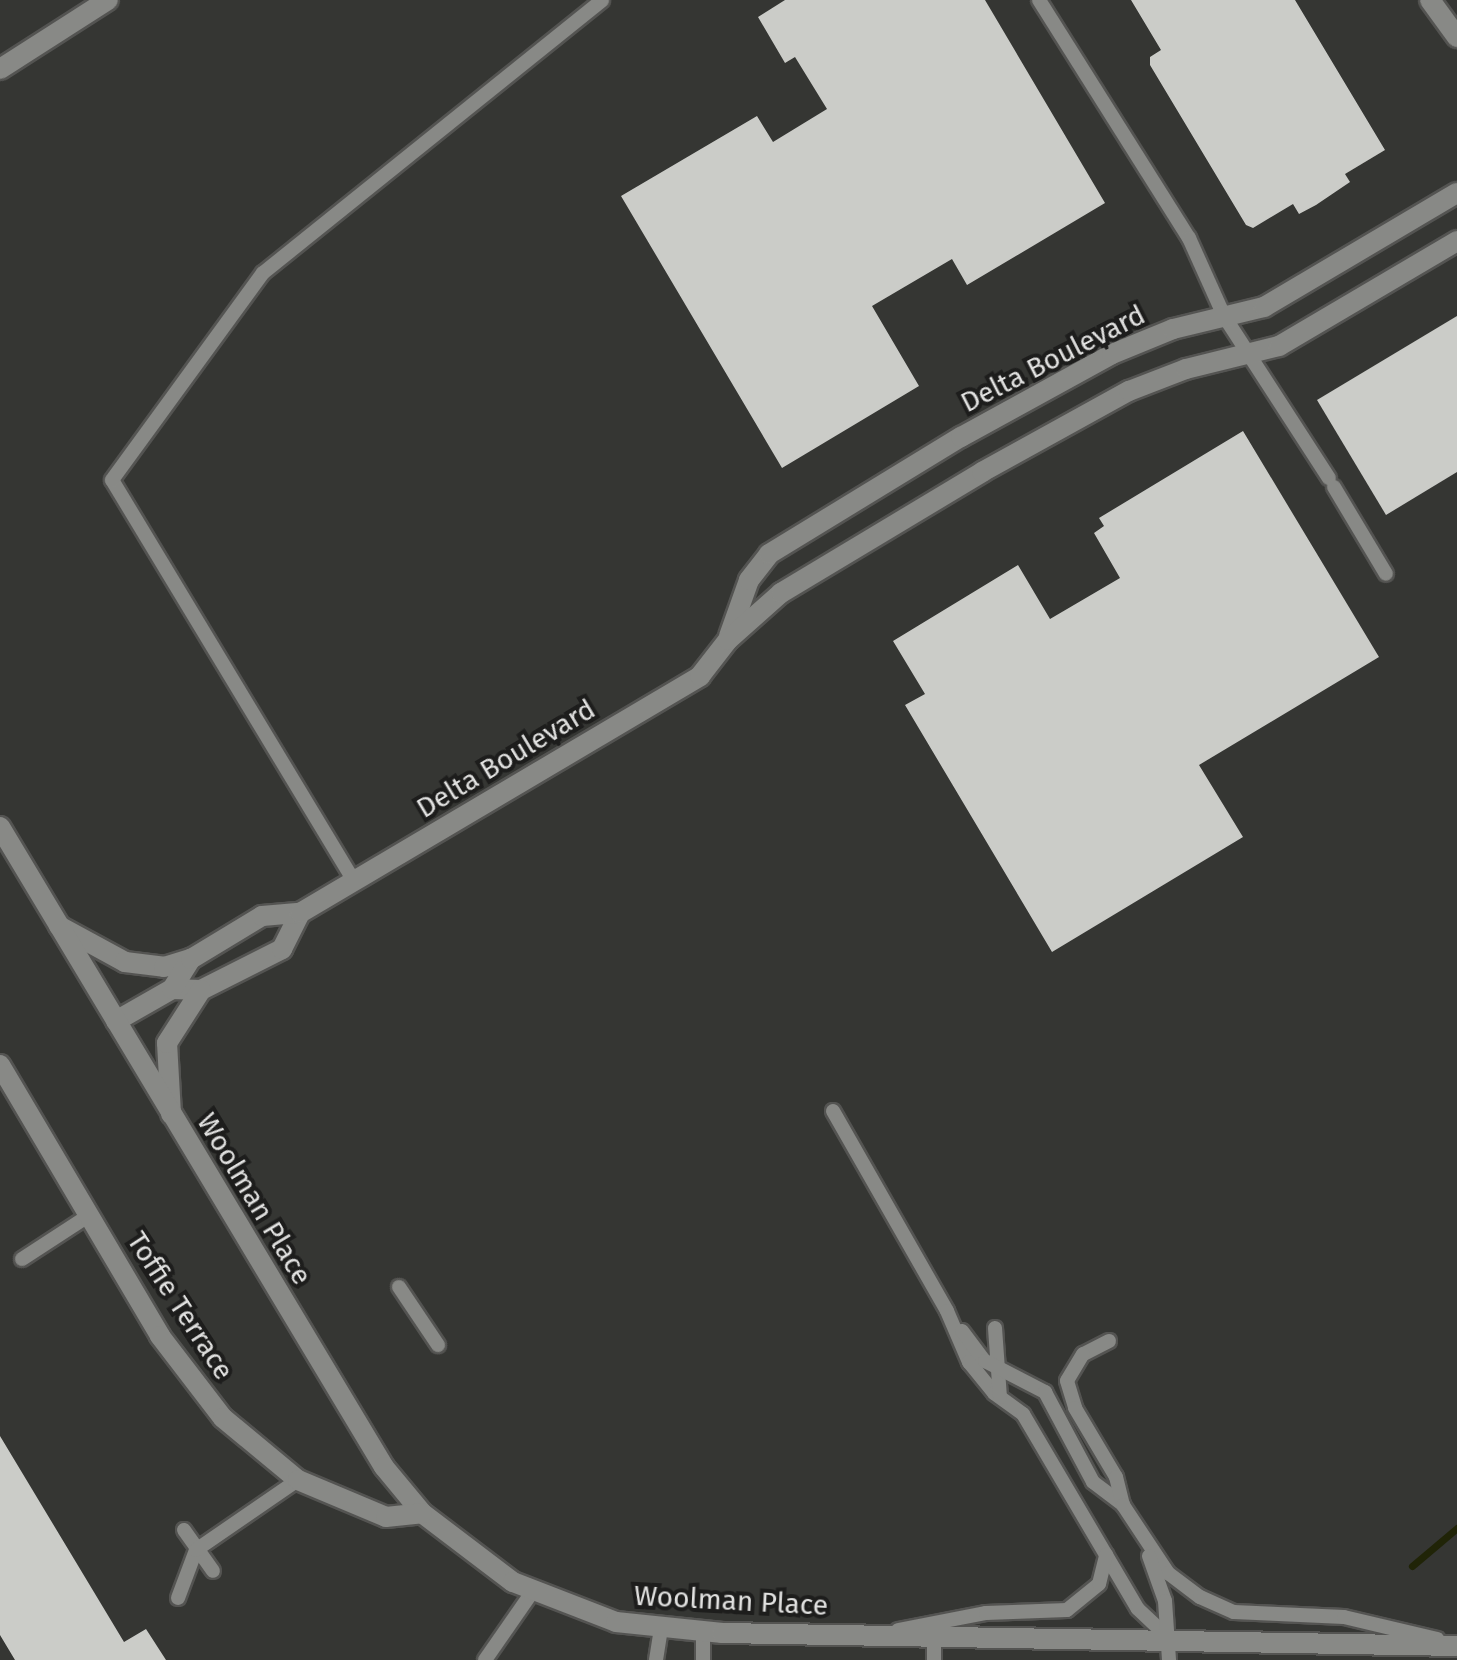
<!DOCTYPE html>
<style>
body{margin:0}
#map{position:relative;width:1457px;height:1660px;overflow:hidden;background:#353633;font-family:"Fira Sans",sans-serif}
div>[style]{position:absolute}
.stream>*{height:7px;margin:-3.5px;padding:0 3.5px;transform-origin:3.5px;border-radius:3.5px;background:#202407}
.building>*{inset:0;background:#cbccc8}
.roads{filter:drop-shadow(2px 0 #545452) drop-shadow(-2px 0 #545452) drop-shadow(0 2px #545452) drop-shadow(0 -2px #545452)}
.lane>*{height:14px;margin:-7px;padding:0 7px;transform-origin:7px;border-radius:7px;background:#888986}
.street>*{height:20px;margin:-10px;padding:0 10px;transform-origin:10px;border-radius:10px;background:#888986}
.secondary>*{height:20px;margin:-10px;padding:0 10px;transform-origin:10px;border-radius:10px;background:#888986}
span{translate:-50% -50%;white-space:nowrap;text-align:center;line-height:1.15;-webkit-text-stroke:8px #1d1d1c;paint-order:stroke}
.street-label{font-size:28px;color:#e1e1e0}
</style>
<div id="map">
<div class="stream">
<i style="left:1412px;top:1566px;width:59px;rotate:-40.2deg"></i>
</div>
<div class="building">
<i style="clip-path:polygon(785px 0,985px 0,1105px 203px,967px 285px,952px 259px,872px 306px,919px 386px,782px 468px,621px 196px,757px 116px,773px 142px,827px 109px,795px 57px,785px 63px,758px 17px)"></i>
<i style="clip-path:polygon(1131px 0,1295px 0,1385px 150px,1345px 174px,1350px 182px,1316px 205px,1299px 214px,1293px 204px,1253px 228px,1246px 225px,1150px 65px,1150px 57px,1161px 50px)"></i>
<i style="clip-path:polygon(1457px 316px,1457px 472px,1386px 515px,1317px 400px)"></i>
<i style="clip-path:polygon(1243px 431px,1379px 657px,1199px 765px,1243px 837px,1052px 952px,905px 705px,925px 694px,893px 641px,1018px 565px,1050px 619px,1120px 578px,1094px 533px,1104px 526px,1099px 518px)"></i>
<i style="clip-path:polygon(0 1436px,124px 1642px,146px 1629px,166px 1660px,15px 1660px,0 1635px)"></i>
</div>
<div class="roads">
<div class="lane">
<i style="left:1039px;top:0;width:281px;rotate:57.8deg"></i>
<i style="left:1189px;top:238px;width:85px;rotate:65.8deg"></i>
<i style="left:1224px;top:316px;width:193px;rotate:57.1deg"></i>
<i style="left:1334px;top:487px;width:101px;rotate:59.1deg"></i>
<i style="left:354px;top:881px;width:468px;rotate:-121.1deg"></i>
<i style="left:112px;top:480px;width:256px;rotate:-53.9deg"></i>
<i style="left:263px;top:273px;width:435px;rotate:-38.8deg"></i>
<i style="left:833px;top:1111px;width:230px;rotate:60.3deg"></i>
<i style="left:947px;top:1311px;width:56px;rotate:66.7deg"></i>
<i style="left:969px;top:1362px;width:40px;rotate:51deg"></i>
<i style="left:994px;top:1393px;width:36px;rotate:36deg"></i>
<i style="left:1023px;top:1414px;width:226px;rotate:59.5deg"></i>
<i style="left:1138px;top:1609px;width:44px;rotate:43.2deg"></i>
<i style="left:22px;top:1259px;width:79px;rotate:-33.1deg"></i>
<i style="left:399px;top:1287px;width:70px;rotate:56.1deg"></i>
<i style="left:995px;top:1328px;width:69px;rotate:85.9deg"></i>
<i style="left:962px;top:1331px;width:38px;rotate:53deg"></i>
<i style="left:985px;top:1361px;width:68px;rotate:27.3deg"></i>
<i style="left:1045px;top:1392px;width:102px;rotate:61.9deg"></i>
<i style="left:1093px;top:1482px;width:38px;rotate:37deg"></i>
<i style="left:1109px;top:1341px;width:29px;rotate:153deg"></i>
<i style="left:1083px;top:1354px;width:31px;rotate:121deg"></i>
<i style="left:1067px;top:1381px;width:28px;rotate:73deg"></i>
<i style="left:1075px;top:1408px;width:80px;rotate:59.3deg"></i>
<i style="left:1116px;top:1477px;width:29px;rotate:76deg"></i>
<i style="left:1123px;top:1505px;width:82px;rotate:56.5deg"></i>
<i style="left:1168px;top:1573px;width:40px;rotate:37deg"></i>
<i style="left:1200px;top:1597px;width:37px;rotate:24deg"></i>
<i style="left:1234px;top:1612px;width:110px;rotate:2.6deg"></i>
<i style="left:1344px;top:1617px;width:96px;rotate:13.3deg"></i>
<i style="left:184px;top:1530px;width:50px;rotate:54.7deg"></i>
<i style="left:1149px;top:1556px;width:48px;rotate:70.4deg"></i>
<i style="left:1165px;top:1601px;width:59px;rotate:86.1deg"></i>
<i style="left:178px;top:1598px;width:51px;rotate:-69.4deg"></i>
<i style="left:196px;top:1550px;width:124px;rotate:-34.5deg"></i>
<i style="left:898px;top:1630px;width:90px;rotate:-10.9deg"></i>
<i style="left:986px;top:1613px;width:81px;rotate:-2.1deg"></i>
<i style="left:1067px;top:1610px;width:41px;rotate:-39.1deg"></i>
<i style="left:1099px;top:1584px;width:30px;rotate:-76deg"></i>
<i style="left:934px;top:1636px;width:24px;rotate:90deg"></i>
<i style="left:485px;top:1660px;width:84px;rotate:-55.2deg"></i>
<i style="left:656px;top:1660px;width:32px;rotate:-81deg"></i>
<i style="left:703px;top:1660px;width:28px;rotate:-90deg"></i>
</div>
<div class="street">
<i style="left:729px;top:636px;width:59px;rotate:-70.3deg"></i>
<i style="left:749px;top:580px;width:33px;rotate:-52deg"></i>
<i style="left:769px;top:554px;width:225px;rotate:-31.4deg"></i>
<i style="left:961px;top:437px;width:172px;rotate:-28.8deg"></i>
<i style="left:1112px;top:354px;width:66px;rotate:-22.3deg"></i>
<i style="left:1173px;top:329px;width:94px;rotate:-13.6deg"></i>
<i style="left:1264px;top:307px;width:224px;rotate:-30.6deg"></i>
<i style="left:59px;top:926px;width:75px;rotate:28.6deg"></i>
<i style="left:125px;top:962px;width:39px;rotate:7deg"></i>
<i style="left:164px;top:967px;width:28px;rotate:-17deg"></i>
<i style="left:172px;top:989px;width:29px;rotate:2deg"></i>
<i style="left:201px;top:990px;width:91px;rotate:-26.8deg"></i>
<i style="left:282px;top:949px;width:40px;rotate:-63.4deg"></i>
<i style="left:116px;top:1021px;width:64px;rotate:-29.7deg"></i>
<i style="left:172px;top:989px;width:36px;rotate:-58deg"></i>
<i style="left:191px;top:959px;width:83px;rotate:-31.2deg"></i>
<i style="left:262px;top:916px;width:38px;rotate:-5deg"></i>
<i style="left:300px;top:913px;width:465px;rotate:-30.6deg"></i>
<i style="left:700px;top:676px;width:46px;rotate:-52.1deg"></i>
<i style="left:728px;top:640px;width:71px;rotate:-41.6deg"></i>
<i style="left:781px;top:593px;width:235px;rotate:-31deg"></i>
<i style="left:982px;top:472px;width:168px;rotate:-28.9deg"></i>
<i style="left:1129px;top:391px;width:61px;rotate:-21.1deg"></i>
<i style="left:1186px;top:369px;width:96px;rotate:-13.9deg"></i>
<i style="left:1279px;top:346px;width:207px;rotate:-30.5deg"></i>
<i style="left:171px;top:1114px;width:71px;rotate:-93.2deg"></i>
<i style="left:167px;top:1043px;width:63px;rotate:-57.3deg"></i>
</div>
<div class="secondary">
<i style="left:1430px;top:0;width:46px;rotate:53.9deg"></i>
<i style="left:0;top:69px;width:128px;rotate:-32.6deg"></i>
<i style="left:0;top:827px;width:746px;rotate:59.04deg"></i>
<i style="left:384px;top:1467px;width:60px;rotate:50.4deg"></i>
<i style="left:422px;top:1513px;width:114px;rotate:37.2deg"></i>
<i style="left:513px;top:1582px;width:110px;rotate:21.2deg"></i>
<i style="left:616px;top:1622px;width:107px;rotate:5.9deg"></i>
<i style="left:722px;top:1633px;width:735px;rotate:1.01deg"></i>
<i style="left:0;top:1065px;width:315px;rotate:59.4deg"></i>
<i style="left:160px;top:1336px;width:103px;rotate:52.5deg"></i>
<i style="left:223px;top:1418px;width:97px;rotate:39.6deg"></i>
<i style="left:298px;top:1480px;width:95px;rotate:22.8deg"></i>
<i style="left:386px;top:1517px;width:36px;rotate:-6deg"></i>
</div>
</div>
<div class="street-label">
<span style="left:1053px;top:359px;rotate:-27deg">Delta Boulevard</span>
<span style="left:506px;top:759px;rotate:-31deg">Delta Boulevard</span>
<span style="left:254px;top:1199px;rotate:59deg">Woolman Place</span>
<span style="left:180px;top:1306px;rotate:57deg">Toffie Terrace</span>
<span style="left:731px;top:1601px;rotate:3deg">Woolman Place</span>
</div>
</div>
